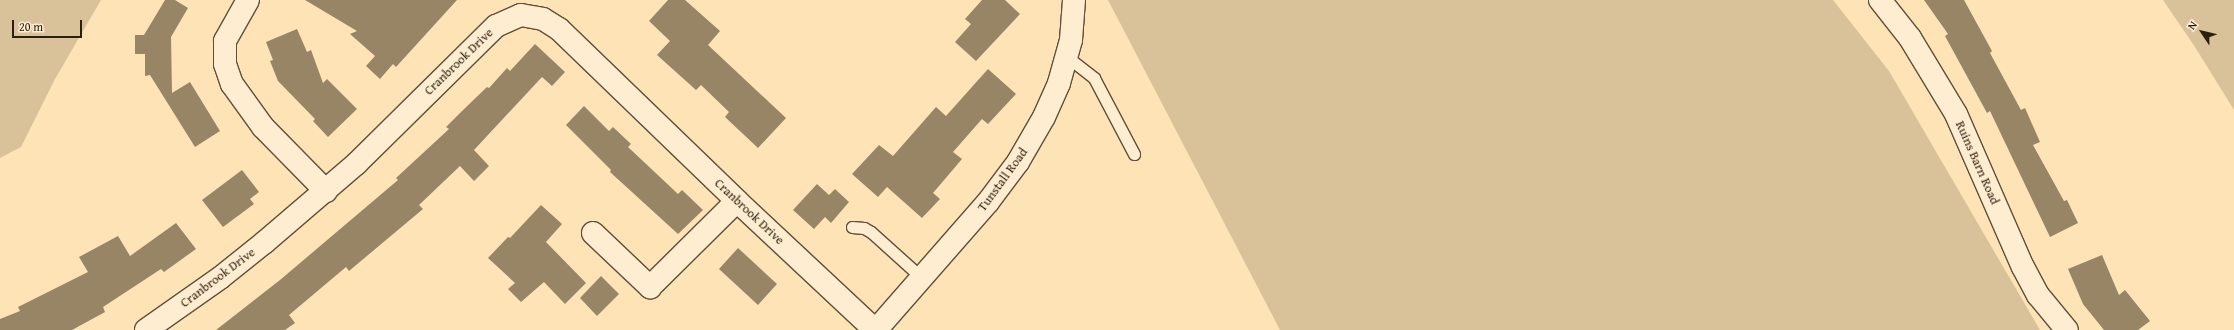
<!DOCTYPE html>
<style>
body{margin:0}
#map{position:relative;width:2234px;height:330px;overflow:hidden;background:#fde3b6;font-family:"Gentium Book Plus",serif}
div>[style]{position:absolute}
.green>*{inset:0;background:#d9c29a}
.building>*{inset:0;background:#988566}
.roads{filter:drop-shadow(1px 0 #605039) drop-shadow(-1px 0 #605039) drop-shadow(0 1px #605039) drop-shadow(0 -1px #605039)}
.service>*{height:11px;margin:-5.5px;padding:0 5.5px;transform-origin:5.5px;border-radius:5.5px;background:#feedd0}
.minor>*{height:22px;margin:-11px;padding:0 11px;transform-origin:11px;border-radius:11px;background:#feedd0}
.tertiary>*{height:22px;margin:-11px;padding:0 11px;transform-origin:11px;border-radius:11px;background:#feedd0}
span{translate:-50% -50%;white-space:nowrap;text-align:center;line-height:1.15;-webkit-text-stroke:3px #feedd0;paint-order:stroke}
.street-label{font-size:13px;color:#2b1f0f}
.north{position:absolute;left:2182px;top:12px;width:40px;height:40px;-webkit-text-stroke:3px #feedd0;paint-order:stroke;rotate:305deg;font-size:11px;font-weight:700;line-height:16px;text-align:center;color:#2b1f0f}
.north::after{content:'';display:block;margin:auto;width:14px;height:18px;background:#2b1f0f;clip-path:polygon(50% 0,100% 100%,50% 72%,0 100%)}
.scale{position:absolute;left:12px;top:20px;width:70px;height:18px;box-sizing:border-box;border:2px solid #2b1f0f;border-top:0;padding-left:5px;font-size:12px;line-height:14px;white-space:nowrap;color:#2b1f0f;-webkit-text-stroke:3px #feedd0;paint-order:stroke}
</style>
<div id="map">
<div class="green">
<i style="clip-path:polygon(0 0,101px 0,55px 79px,21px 147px,0 158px)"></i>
<i style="clip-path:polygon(1108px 0,1833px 0,1889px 71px,2040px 330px,1280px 330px)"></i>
<i style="clip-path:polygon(2163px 0,2234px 0,2234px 110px,2195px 47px)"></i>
</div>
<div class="building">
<i style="clip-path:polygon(165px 0,175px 0,188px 8px,171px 37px,172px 93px,190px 82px,220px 131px,195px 147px,150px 75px,145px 76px,145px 54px,135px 54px,135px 35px,144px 35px)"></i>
<i style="clip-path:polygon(305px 0,457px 0,396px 67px,393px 64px,380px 79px,366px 66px,375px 56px,350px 34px,357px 31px)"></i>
<i style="clip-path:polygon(668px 0,685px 0,720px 31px,708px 45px,786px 118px,758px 148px,725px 117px,729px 112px,701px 85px,696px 90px,657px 55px,670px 41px,649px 21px)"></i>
<i style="clip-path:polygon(982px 0,1005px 0,1020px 14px,976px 61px,955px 42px,971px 24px,965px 19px)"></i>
<i style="clip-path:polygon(1924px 0,1964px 0,1992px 51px,1990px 53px,2021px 110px,2025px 108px,2040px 142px,2033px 145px,2064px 201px,2067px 200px,2078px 223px,2050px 237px,1990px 111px,1987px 113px,1945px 36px,1948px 34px)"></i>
<i style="clip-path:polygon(297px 29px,307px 52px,311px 50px,323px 83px,327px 79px,357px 109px,328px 137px,313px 121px,315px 119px,278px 81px,270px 61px,273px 60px,266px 42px)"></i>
<i style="clip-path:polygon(535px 44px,565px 72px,552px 86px,542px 77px,474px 150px,489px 166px,474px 181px,460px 166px,419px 205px,423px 209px,349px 271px,346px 267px,289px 315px,295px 323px,285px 330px,216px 330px,280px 280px,398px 180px,396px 178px,449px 129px,446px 127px,460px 113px,487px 87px,489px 88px,507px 68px,510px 71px)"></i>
<i style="clip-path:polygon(988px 69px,1016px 94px,988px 124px,982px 119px,953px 152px,962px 159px,933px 193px,940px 199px,922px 218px,887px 187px,878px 197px,852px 174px,879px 145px,893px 156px,936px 107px,946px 116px)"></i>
<i style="clip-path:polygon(584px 106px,609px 131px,613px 127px,631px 144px,628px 147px,678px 194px,682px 190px,703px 210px,678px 234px,610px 172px,611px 170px,566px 125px)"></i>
<i style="clip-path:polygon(242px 170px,259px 192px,250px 199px,254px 204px,223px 227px,202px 200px)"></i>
<i style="clip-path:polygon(817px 184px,829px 195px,835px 189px,849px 202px,831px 223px,825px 217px,814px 229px,793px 210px)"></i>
<i style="clip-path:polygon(541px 205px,562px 224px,546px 242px,586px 283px,565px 304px,544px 282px,521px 302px,508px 289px,515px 283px,488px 258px,508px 237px,510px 238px)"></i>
<i style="clip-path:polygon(176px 223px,196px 249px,164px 272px,161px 269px,103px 307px,105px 312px,72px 330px,0 330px,0 319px,20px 311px,18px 307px,88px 272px,79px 257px,118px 236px,130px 256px)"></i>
<i style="clip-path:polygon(738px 248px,777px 284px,758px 305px,719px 269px)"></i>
<i style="clip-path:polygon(2102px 255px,2119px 295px,2125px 290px,2150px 321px,2138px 330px,2104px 330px,2083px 304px,2068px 269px)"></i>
<i style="clip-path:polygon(601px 276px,619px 294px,597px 316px,580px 298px)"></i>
</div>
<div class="roads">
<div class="service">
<i style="left:1066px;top:56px;width:36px;rotate:38deg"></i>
<i style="left:1094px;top:78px;width:86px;rotate:62.2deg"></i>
<i style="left:852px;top:227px;width:12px;rotate:5deg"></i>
<i style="left:864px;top:228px;width:8px;rotate:30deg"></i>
<i style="left:871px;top:232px;width:67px;rotate:42deg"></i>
</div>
<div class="minor">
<i style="left:248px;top:0;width:47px;rotate:119.3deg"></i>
<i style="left:225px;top:41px;width:23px;rotate:90deg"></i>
<i style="left:225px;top:64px;width:21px;rotate:71deg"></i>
<i style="left:232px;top:84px;width:53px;rotate:54.2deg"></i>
<i style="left:263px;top:127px;width:90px;rotate:45.5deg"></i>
<i style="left:593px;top:233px;width:79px;rotate:43.5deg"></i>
<i style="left:650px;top:287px;width:122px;rotate:-44.7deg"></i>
<i style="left:146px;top:330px;width:90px;rotate:-35.1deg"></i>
<i style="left:220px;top:278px;width:58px;rotate:-38.7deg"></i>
<i style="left:265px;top:242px;width:120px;rotate:-40.6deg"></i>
<i style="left:356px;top:164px;width:197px;rotate:-44.6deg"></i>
<i style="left:496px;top:26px;width:27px;rotate:-24deg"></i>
<i style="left:521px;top:15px;width:22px;rotate:10deg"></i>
<i style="left:543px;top:19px;width:19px;rotate:32deg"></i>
<i style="left:559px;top:29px;width:248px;rotate:44deg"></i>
<i style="left:737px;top:201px;width:189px;rotate:43.1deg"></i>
</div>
<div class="tertiary">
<i style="left:1880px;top:0;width:48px;rotate:51.7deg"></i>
<i style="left:1910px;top:38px;width:89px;rotate:58.8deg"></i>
<i style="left:1956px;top:114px;width:167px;rotate:66.4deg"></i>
<i style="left:2023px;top:267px;width:32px;rotate:62deg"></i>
<i style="left:2038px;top:295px;width:45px;rotate:50.4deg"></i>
<i style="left:876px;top:330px;width:170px;rotate:-48.8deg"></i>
<i style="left:988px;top:202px;width:50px;rotate:-53.1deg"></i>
<i style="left:1018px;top:162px;width:52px;rotate:-60deg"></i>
<i style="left:1044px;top:117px;width:37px;rotate:-66deg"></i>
<i style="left:1059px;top:83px;width:45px;rotate:-74.4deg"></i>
<i style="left:1071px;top:40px;width:40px;rotate:-85.7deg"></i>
</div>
</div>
<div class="street-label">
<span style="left:459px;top:62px;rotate:-44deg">Cranbrook Drive</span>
<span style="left:1977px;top:163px;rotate:66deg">Ruins Barn Road</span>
<span style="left:1003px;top:180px;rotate:-54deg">Tunstall Road</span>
<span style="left:749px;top:212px;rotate:43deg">Cranbrook Drive</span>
<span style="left:218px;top:278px;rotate:-37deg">Cranbrook Drive</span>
</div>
<div class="north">N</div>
<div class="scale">20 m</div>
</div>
